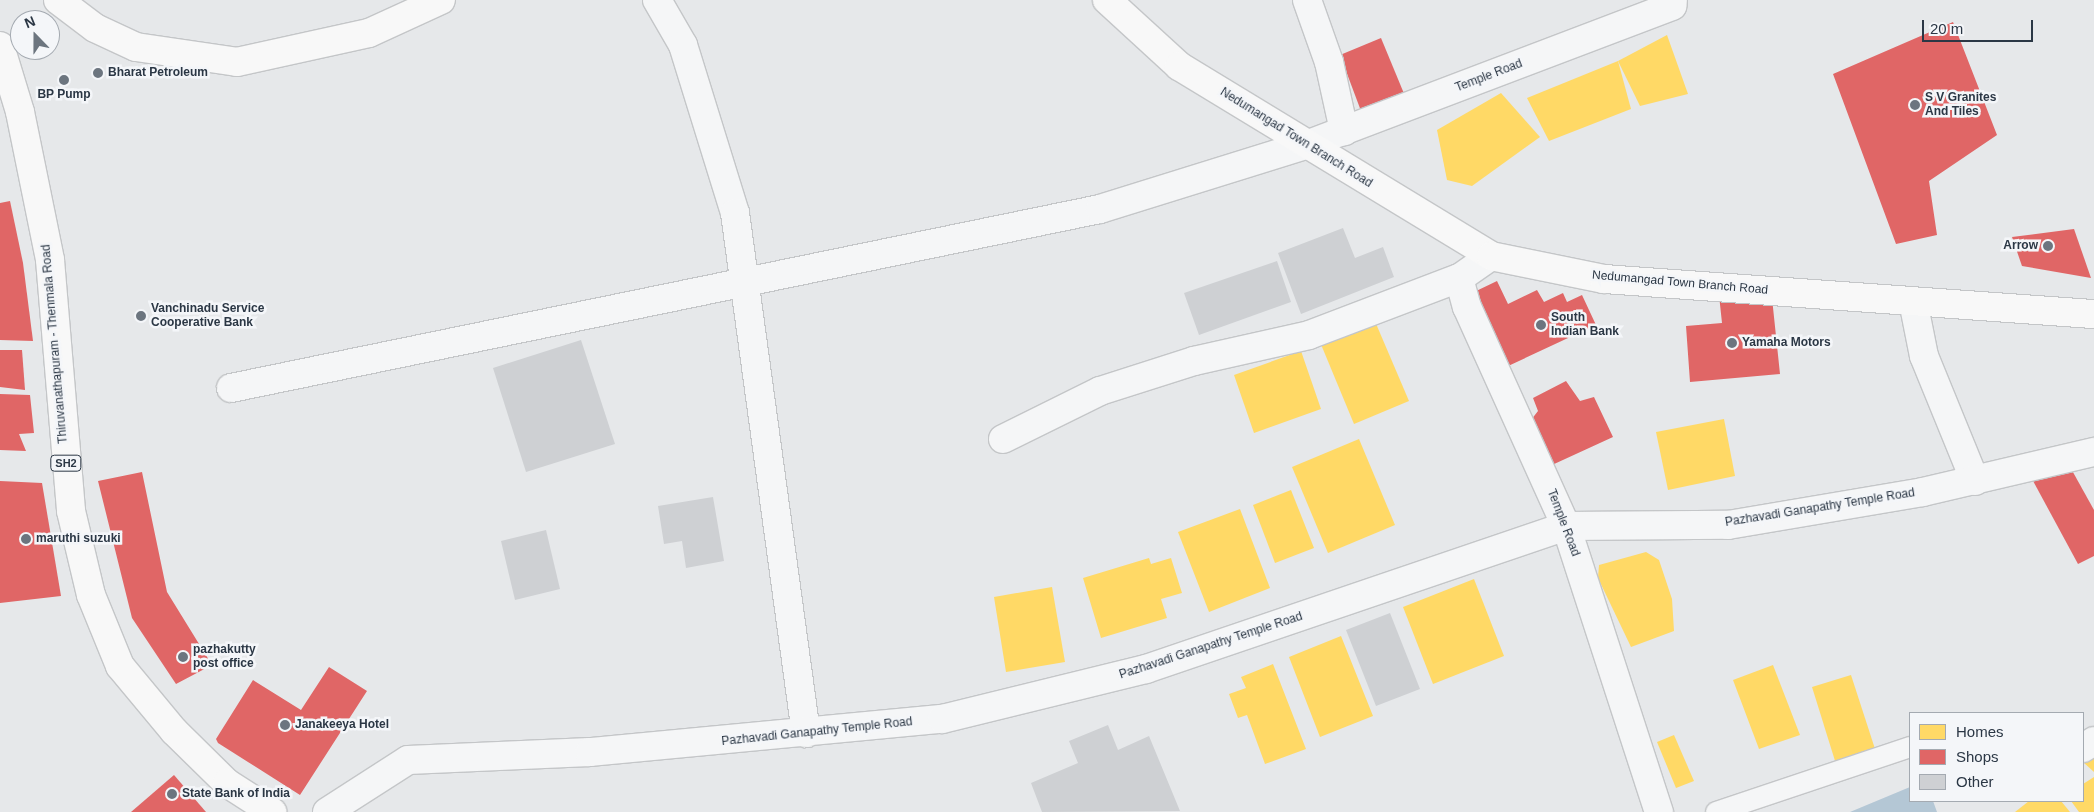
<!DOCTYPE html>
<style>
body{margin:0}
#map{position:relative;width:2094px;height:812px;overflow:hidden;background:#e6e8ea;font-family:Helvetica,sans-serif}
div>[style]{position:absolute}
.water>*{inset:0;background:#b4c7d5}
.homes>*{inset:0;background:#ffd966}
.shops>*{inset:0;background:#e06666}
.building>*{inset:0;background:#ced0d3}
.roads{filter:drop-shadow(1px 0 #c4c6c8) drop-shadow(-1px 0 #c4c6c8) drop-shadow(0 1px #c4c6c8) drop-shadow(0 -1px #c4c6c8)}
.lane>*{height:20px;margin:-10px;padding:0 10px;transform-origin:10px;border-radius:10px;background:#f5f6f7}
.street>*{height:28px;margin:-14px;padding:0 14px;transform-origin:14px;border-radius:14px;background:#f5f6f7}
.secondary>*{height:28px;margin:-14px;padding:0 14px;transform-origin:14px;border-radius:14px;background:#f8f8f8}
.primary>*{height:28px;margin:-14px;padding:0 14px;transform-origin:14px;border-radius:14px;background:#f8f8f8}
.dots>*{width:14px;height:14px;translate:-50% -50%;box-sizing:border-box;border:2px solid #f4f6f9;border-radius:50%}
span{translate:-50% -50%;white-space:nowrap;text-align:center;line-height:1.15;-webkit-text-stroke:5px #f4f6f9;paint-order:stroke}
.shield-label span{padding:1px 4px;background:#f4f6f9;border:1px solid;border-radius:4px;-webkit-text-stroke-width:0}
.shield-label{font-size:11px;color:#2b3745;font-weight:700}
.poi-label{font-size:12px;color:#2b3745;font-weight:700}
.left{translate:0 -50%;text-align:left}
.right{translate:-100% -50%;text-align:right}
.street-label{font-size:12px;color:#2b3745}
.legend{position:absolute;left:1909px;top:712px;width:175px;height:90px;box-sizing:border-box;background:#f4f6f9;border:1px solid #a4aab1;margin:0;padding:6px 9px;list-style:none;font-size:15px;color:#2b3745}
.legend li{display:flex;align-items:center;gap:10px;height:25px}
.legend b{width:25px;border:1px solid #a4aab1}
.north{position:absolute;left:10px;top:10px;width:50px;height:50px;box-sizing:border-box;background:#f4f6f9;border:1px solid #a4aab1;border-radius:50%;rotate:338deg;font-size:14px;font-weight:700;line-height:20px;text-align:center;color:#2b3745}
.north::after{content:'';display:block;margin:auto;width:18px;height:22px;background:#6c757f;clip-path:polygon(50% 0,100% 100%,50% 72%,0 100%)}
.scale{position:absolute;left:1922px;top:20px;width:111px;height:22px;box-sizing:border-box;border:2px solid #2b3745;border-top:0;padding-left:6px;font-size:15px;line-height:18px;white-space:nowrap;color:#2b3745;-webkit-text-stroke:4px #f4f6f9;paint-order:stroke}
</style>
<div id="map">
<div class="water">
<i style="clip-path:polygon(1910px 787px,1910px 801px,1933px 801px,1937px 812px,1850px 812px)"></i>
</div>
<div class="homes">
<i style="clip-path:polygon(1667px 35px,1688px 94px,1640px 106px,1618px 61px)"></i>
<i style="clip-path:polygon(1618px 61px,1631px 109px,1549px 141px,1527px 98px)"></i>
<i style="clip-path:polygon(1501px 93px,1540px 137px,1472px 186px,1447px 180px,1437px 130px)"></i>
<i style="clip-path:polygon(1374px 319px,1409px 401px,1354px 424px,1320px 342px)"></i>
<i style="clip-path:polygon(1301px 351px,1321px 409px,1254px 433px,1234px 375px)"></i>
<i style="clip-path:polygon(1724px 419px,1735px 476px,1668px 490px,1656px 432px)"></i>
<i style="clip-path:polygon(1359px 439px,1395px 525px,1328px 553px,1292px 467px)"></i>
<i style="clip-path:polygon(1291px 490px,1314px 548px,1275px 563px,1253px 505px)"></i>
<i style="clip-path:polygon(1240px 509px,1270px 588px,1209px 612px,1178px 532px)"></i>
<i style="clip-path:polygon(1646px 552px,1659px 560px,1672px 599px,1674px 631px,1631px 647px,1598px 578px,1599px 565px)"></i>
<i style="clip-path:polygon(1149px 558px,1151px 564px,1171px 558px,1182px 593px,1161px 599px,1167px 618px,1101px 638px,1083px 578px)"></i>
<i style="clip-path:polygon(1474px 579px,1504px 656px,1433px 684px,1403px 607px)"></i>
<i style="clip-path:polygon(1052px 587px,1065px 662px,1006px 672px,994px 597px)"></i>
<i style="clip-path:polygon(1341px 636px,1373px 716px,1320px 737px,1289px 657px)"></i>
<i style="clip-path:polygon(1273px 664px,1306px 749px,1265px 764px,1247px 715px,1238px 718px,1229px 694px,1246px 688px,1241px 677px)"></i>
<i style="clip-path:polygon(1773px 665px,1800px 735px,1759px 749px,1733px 680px)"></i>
<i style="clip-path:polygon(1851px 675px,1876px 752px,1836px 764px,1812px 687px)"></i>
<i style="clip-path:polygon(1674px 735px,1694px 781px,1676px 788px,1657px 742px)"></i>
<i style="clip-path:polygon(2094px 756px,2094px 772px,2083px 762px)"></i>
<i style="clip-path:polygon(2094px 777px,2094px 812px,2079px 812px,2071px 801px,2083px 801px,2083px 784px)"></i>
<i style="clip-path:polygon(2029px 801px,2061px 801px,2070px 812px,2015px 812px)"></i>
</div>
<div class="shops">
<i style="clip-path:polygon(1953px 22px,1997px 135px,1929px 181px,1937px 235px,1896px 244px,1833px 74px)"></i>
<i style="clip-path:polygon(1381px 38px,1405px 96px,1361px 111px,1340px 55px)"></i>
<i style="clip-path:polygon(10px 201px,23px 263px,33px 341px,0 340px,0 203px)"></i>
<i style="clip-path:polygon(2074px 229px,2091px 278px,2022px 266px,2012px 237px)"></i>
<i style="clip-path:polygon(1497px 281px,1508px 304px,1537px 290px,1544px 302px,1563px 293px,1567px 302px,1582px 295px,1596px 325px,1506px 367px,1472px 293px)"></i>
<i style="clip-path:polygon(1719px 295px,1772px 298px,1780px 374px,1690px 382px,1686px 326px,1722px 323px)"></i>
<i style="clip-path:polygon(0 350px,22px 350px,25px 390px,0 387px)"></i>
<i style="clip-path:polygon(1566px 381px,1580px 401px,1594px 397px,1613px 437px,1552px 465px,1531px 420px,1538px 411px,1533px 398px)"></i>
<i style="clip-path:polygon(0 394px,30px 395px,34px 433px,19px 434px,26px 451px,0 450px)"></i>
<i style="clip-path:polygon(2069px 465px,2094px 510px,2094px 556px,2078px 564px,2032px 479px)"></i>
<i style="clip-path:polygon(142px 472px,167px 592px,212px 665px,176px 684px,132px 618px,98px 481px)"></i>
<i style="clip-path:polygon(0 481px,42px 483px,61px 596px,0 603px)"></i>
<i style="clip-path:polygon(329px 667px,367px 691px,300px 795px,218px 743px,216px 739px,253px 680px,301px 710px)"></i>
<i style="clip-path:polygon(174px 775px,206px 812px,131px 812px)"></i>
</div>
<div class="building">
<i style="clip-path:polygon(1343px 228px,1355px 258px,1383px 247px,1394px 277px,1301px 314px,1278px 253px)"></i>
<i style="clip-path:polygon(1277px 261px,1291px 302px,1199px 335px,1184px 293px)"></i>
<i style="clip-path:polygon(581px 340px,615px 444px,526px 472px,493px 368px)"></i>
<i style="clip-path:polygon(713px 497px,724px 561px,686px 568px,682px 541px,664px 544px,658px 506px)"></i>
<i style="clip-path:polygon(546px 530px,560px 589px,515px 600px,501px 541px)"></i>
<i style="clip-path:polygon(1390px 613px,1420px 689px,1376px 706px,1346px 630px)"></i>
<i style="clip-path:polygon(1108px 725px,1118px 750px,1149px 736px,1180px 811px,1042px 812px,1031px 783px,1078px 763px,1069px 741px)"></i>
</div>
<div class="roads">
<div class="lane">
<i style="left:1716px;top:812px;width:205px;rotate:-18.5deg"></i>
</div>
<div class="street">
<i style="left:657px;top:0;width:52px;rotate:60deg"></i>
<i style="left:683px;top:45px;width:176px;rotate:72.8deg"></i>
<i style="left:735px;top:213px;width:525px;rotate:82.23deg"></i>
<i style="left:1307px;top:0;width:66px;rotate:70.5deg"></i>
<i style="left:1329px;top:62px;width:71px;rotate:77.7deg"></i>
<i style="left:1491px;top:256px;width:39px;rotate:145deg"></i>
<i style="left:1459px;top:278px;width:30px;rotate:75deg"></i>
<i style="left:1467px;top:307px;width:240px;rotate:65.7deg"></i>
<i style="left:1566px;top:526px;width:301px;rotate:72deg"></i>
<i style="left:1913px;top:301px;width:56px;rotate:78.7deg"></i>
<i style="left:1924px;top:356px;width:135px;rotate:67.8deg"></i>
<i style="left:231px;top:388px;width:887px;rotate:-11.64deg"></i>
<i style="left:1100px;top:209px;width:216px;rotate:-17.3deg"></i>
<i style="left:1306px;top:145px;width:392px;rotate:-20.8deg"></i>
<i style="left:1672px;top:6px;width:6px;rotate:-81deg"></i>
<i style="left:1003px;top:439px;width:108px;rotate:-26.3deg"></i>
<i style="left:1100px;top:391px;width:99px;rotate:-17.7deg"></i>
<i style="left:1194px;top:361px;width:118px;rotate:-12.7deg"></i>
<i style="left:1309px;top:335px;width:160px;rotate:-20.8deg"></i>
<i style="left:2083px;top:748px;width:13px;rotate:-32deg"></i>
<i style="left:327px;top:812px;width:96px;rotate:-32.7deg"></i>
<i style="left:408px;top:760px;width:182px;rotate:-2.5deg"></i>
<i style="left:590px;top:752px;width:354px;rotate:-5.4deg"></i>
<i style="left:942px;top:719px;width:210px;rotate:-13.8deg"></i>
<i style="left:1146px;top:669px;width:444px;rotate:-18.8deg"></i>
<i style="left:1566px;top:526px;width:162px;rotate:-0.4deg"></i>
<i style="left:1728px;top:525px;width:198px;rotate:-9.6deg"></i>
<i style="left:1923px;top:492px;width:176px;rotate:-13.2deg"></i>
</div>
<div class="secondary">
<i style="left:58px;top:0;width:46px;rotate:37.1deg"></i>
<i style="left:95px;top:28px;width:45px;rotate:24.9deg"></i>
<i style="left:136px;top:47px;width:102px;rotate:8.4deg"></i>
<i style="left:237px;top:62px;width:135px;rotate:-12.4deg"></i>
<i style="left:369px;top:33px;width:79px;rotate:-24.6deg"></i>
<i style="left:1107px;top:0;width:98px;rotate:42.5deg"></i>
<i style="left:1179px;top:66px;width:365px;rotate:31.3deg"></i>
<i style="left:1491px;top:256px;width:115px;rotate:11.5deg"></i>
<i style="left:1604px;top:279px;width:491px;rotate:4.1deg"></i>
</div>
<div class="primary">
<i style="left:0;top:46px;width:69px;rotate:73.1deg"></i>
<i style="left:20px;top:112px;width:151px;rotate:78.5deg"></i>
<i style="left:50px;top:260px;width:252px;rotate:85.2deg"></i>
<i style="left:71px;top:511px;width:86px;rotate:76.6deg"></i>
<i style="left:91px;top:595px;width:77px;rotate:67.8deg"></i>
<i style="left:120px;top:666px;width:85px;rotate:50.3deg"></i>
<i style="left:174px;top:731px;width:74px;rotate:44.5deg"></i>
<i style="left:227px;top:783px;width:54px;rotate:32.8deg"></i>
</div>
</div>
<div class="dots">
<i style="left:98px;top:73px;background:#6c757f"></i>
<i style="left:64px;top:80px;background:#6c757f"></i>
<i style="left:1915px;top:105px;background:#6c757f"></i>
<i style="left:2048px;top:246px;background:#6c757f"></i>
<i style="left:141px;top:316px;background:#6c757f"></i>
<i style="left:1541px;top:325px;background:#6c757f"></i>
<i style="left:1732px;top:343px;background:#6c757f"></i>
<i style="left:26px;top:539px;background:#6c757f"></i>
<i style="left:183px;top:657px;background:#6c757f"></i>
<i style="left:285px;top:725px;background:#6c757f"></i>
<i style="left:172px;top:794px;background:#6c757f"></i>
</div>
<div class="shield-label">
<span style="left:66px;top:463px">SH2</span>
</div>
<div class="poi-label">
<span class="left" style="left:108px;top:73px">Bharat Petroleum</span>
<span style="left:64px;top:95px">BP Pump</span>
<span class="left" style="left:1925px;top:105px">S V Granites<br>And Tiles</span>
<span class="right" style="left:2038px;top:246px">Arrow</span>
<span class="left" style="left:151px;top:316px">Vanchinadu Service<br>Cooperative Bank</span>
<span class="left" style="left:1551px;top:325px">South<br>Indian Bank</span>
<span class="left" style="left:1742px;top:343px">Yamaha Motors</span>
<span class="left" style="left:36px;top:539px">maruthi suzuki</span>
<span class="left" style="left:193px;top:657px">pazhakutty<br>post office</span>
<span class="left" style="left:295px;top:725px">Janakeeya Hotel</span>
<span class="left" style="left:182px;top:794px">State Bank of India</span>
</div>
<div class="street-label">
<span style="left:1489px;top:76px;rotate:-21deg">Temple Road</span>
<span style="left:1296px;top:138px;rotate:32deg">Nedumangad Town Branch Road</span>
<span style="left:1680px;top:283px;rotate:5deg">Nedumangad Town Branch Road</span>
<span style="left:55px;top:344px;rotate:-95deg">Thiruvanathapuram - Thenmala Road</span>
<span style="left:1820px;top:508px;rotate:-9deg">Pazhavadi Ganapathy Temple Road</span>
<span style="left:1563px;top:523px;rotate:69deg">Temple Road</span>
<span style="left:1211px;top:646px;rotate:-18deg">Pazhavadi Ganapathy Temple Road</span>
<span style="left:817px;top:732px;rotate:-6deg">Pazhavadi Ganapathy Temple Road</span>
</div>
<ul class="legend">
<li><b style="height:14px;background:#ffd966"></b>Homes</li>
<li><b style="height:14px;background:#e06666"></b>Shops</li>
<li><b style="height:14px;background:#ced0d3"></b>Other</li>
</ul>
<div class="north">N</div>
<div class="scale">20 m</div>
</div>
